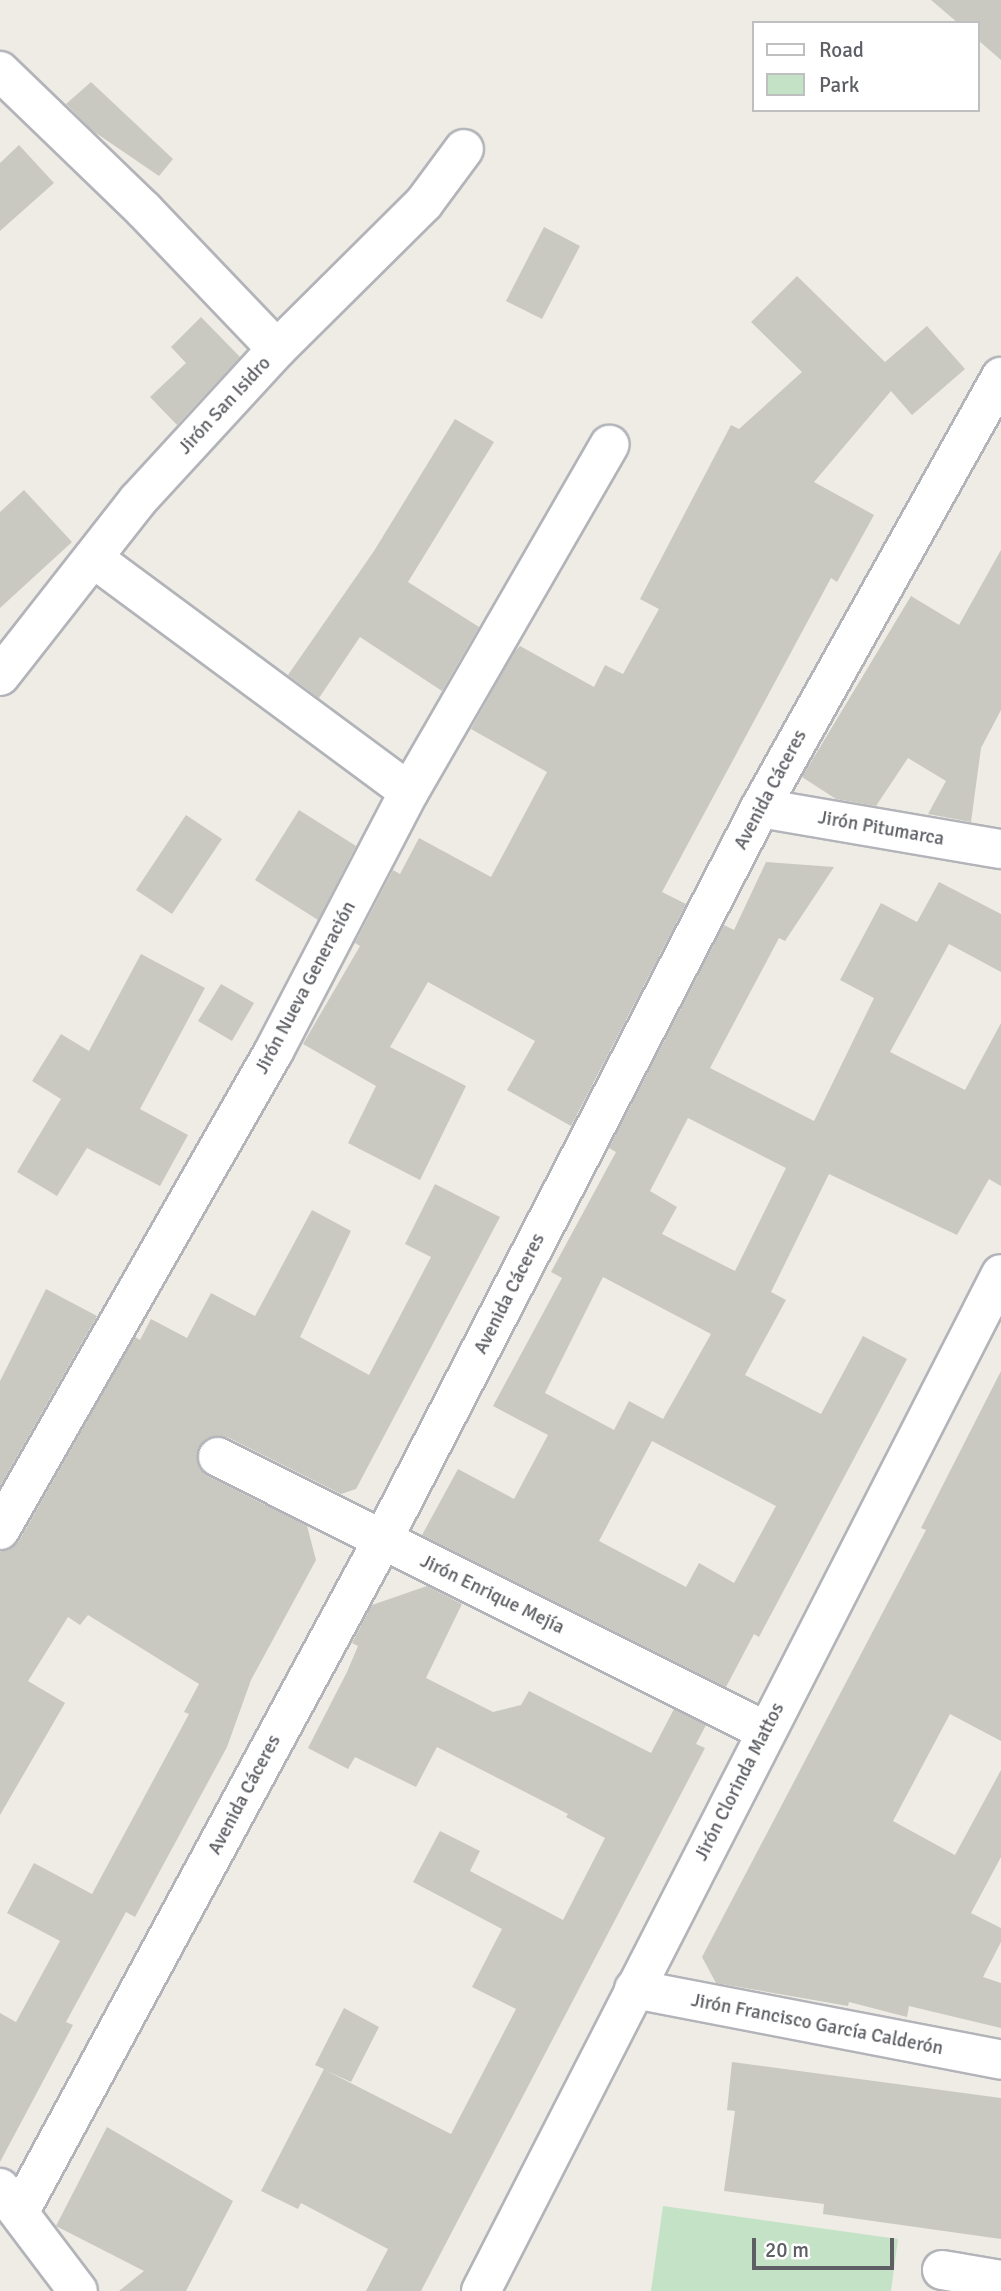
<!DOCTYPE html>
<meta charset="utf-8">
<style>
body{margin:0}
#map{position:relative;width:1001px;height:2291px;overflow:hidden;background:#eeece5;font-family:Signika,sans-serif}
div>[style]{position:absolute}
.green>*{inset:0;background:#c4e3c6}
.building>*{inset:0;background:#c9c8c1}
.roads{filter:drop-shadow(2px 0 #b2b4b9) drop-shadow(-2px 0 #b2b4b9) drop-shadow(0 2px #b2b4b9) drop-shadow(0 -2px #b2b4b9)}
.minor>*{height:38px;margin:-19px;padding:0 19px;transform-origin:19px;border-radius:19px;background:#fff}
span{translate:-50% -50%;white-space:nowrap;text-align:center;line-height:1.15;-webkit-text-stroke:6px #fff;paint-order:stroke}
.street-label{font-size:19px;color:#5d5f64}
.legend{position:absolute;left:752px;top:21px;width:228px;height:91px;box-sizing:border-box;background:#fff;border:2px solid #bebfc1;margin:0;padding:9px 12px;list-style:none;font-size:21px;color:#5d5f64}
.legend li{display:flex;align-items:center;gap:14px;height:35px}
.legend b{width:35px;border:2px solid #bebfc1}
.scale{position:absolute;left:752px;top:2238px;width:142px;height:32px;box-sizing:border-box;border:4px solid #5d5f64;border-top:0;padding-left:9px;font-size:21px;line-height:24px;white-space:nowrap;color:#5d5f64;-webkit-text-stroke:5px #fff;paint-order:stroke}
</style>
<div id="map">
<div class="green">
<i style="clip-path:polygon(663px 2206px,898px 2239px,891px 2291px,651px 2291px)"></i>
</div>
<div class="building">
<i style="clip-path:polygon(931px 0,1001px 0,1001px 60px,978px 40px,978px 23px,958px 23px)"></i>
<i style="clip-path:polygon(91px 82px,173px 159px,159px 176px,93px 131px,66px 104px)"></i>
<i style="clip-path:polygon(19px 145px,54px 183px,0 231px,0 163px)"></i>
<i style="clip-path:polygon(544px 227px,580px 246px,542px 319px,506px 301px)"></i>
<i style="clip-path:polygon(797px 276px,885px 362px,927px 326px,965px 369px,912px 415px,891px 391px,814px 482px,874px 515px,837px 582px,831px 578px,662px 892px,686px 904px,571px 1126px,507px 1090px,535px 1041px,428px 982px,390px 1047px,466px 1086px,420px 1180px,348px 1143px,376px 1086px,303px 1044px,360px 946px,355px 943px,393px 870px,400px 874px,419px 838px,491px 877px,547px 772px,471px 729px,515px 651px,520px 646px,594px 687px,605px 665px,623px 674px,659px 609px,640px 599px,731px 425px,739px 429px,802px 372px,751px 322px)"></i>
<i style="clip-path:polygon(201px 317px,240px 357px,177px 425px,150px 397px,186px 363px,171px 347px)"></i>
<i style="clip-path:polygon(455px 419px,494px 442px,408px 582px,479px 627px,442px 691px,360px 637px,319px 698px,288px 675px,374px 551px)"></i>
<i style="clip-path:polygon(24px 490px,72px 542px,0 608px,0 512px)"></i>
<i style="clip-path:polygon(1001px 550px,1001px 710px,981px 748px,971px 822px,928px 814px,946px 781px,908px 758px,876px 806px,836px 799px,802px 777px,911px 596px,959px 625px)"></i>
<i style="clip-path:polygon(299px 810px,356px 846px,318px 920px,255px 880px)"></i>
<i style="clip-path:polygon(186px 815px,222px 839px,172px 914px,136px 890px)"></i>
<i style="clip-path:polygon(evenodd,766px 862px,834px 867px,785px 941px,779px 938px,710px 1068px,814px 1121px,874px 998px,840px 980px,881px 903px,917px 922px,939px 882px,1001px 914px,1001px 972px,949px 944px,890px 1052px,965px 1090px,1001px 1023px,1001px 1186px,989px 1179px,957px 1235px,829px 1174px,771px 1292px,786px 1300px,745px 1375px,821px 1414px,863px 1336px,907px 1359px,759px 1637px,754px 1634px,726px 1687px,422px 1535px,458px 1469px,514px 1499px,548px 1435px,493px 1406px,562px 1278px,551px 1272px,616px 1152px,609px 1148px,724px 925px,734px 930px,766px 862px,688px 1118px,786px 1168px,735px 1271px,662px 1234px,677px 1207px,650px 1191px,688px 1118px,766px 862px,603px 1277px,711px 1334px,663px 1419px,629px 1401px,614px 1430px,545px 1393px,603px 1277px,766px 862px,652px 1441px,776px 1506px,734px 1583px,699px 1563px,686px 1587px,599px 1541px,652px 1441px)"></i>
<i style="clip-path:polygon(141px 954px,205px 988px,140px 1109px,188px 1135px,160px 1186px,87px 1148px,57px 1196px,17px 1172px,61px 1099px,32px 1081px,61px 1034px,89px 1051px)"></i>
<i style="clip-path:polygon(221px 984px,254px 1003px,232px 1041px,198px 1021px)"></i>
<i style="clip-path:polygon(435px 1184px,500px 1217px,356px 1489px,341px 1494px,227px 1437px,207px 1438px,198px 1448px,199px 1468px,208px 1476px,307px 1526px,316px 1560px,251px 1680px,227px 1747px,135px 1917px,126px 1912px,66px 2022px,73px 2025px,0 2162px,0 2013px,16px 2022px,60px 1941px,7px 1913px,34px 1863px,92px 1894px,189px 1714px,184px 1712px,199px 1684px,88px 1615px,80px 1625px,68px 1617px,28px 1681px,65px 1703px,0 1815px,0 1552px,19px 1541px,135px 1337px,140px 1340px,151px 1319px,187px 1338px,211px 1293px,255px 1316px,312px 1210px,351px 1231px,300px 1337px,369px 1375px,431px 1257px,405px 1244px)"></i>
<i style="clip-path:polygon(46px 1289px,97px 1316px,0 1486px,0 1381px)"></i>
<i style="clip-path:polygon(1001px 1371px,1001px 1741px,950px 1714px,893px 1821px,955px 1855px,1001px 1770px,1001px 1857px,971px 1913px,1001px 1928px,1001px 1942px,983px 1977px,1001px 1983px,1001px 2028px,909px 2006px,907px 2017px,849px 2002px,848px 2006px,716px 1983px,702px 1957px,926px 1530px,921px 1528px)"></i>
<i style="clip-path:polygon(427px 1586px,462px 1604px,426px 1678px,493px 1712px,521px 1705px,529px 1691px,651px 1753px,674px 1709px,706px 1725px,696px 1744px,705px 1748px,421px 2291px,366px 2291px,388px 2249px,301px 2203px,298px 2209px,261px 2191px,324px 2069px,315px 2065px,344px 2008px,379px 2027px,351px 2082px,325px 2070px,451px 2134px,516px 2009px,472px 1987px,502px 1929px,413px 1882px,440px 1831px,480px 1851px,470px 1871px,563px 1920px,605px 1838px,566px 1817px,568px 1814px,437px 1747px,416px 1787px,355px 1757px,348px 1769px,308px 1748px,347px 1672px,358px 1646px,352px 1643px,372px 1605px)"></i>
<i style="clip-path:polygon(732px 2062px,1001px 2098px,1001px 2239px,823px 2214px,824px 2204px,724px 2191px,735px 2111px,727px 2110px)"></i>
<i style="clip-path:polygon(107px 2127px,233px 2201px,186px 2291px,119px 2291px,144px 2271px,56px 2226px)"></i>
</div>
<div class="roads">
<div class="minor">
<i style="left:0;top:71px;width:200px;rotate:44deg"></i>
<i style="left:144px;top:210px;width:192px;rotate:46.3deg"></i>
<i style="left:93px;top:558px;width:393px;rotate:36.5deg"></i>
<i style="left:0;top:676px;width:224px;rotate:-51.9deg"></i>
<i style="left:138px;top:500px;width:205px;rotate:-47.4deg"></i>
<i style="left:277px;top:349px;width:207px;rotate:-44.8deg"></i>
<i style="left:424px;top:203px;width:67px;rotate:-53.5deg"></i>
<i style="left:760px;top:808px;width:244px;rotate:9.7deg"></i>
<i style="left:218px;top:1457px;width:613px;rotate:26.57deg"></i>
<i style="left:0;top:1530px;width:552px;rotate:-60.23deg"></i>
<i style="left:274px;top:1051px;width:292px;rotate:-62.5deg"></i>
<i style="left:409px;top:792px;width:401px;rotate:-60deg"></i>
<i style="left:634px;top:1989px;width:374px;rotate:10.9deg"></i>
<i style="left:0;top:2188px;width:129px;rotate:52.9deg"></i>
<i style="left:20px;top:2211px;width:762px;rotate:-61.62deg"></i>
<i style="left:382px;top:1541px;width:825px;rotate:-62.72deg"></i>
<i style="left:760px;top:808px;width:494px;rotate:-60.8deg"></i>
<i style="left:942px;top:2270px;width:60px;rotate:9.6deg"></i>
<i style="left:481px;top:2291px;width:1142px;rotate:-62.92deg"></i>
</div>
</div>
<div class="street-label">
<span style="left:225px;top:406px;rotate:-47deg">Jirón San Isidro</span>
<span style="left:771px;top:790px;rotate:-62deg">Avenida Cáceres</span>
<span style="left:881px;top:829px;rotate:10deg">Jirón Pitumarca</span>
<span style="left:306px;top:988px;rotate:-62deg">Jirón Nueva Generación</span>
<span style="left:510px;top:1294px;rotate:-63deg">Avenida Cáceres</span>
<span style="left:492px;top:1595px;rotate:26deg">Jirón Enrique Mejía</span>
<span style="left:740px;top:1782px;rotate:-63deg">Jirón Clorinda Mattos</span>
<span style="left:245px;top:1795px;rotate:-62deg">Avenida Cáceres</span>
<span style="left:817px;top:2025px;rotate:11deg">Jirón Francisco García Calderón</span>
</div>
<ul class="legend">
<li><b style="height:9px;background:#fff"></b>Road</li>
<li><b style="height:19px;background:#c4e3c6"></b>Park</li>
</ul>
<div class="scale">20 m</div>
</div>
